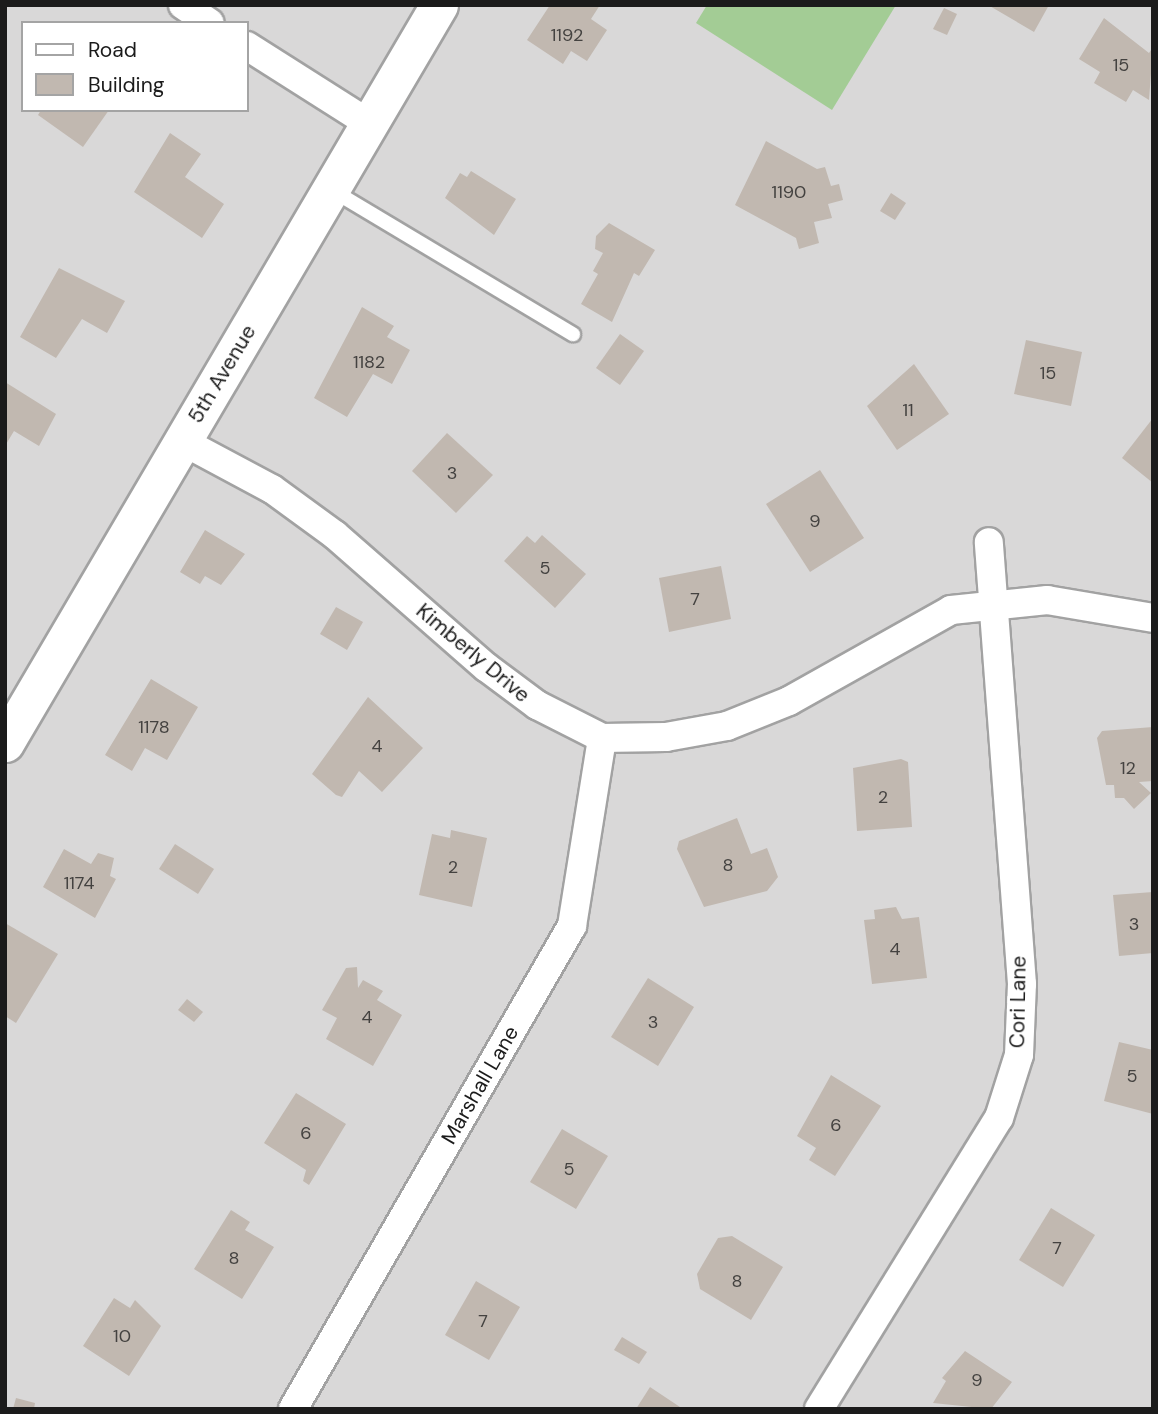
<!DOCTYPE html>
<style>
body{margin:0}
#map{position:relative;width:1158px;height:1414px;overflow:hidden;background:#ede9e1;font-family:"DM Sans",sans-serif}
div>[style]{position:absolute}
.residential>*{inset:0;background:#d9d8d8}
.forest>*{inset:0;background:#a3cc95}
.building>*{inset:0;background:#c1b8b0}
.roads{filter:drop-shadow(2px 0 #a2a2a2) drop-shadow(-2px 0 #a2a2a2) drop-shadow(0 2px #a2a2a2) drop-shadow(0 -2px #a2a2a2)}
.service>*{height:14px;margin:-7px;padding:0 7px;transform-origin:7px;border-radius:7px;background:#fff}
.minor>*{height:28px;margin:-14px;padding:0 14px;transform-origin:14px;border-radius:14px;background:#fff}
.tertiary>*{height:37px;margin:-18.5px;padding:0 18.5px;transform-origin:18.5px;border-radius:18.5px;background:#fff}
span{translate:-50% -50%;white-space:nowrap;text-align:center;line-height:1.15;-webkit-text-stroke:5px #fff;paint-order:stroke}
.number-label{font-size:18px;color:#444240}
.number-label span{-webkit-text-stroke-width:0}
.street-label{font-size:21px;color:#1b1b1b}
.frame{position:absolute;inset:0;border:7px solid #1b1b1b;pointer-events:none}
.legend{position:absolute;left:21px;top:21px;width:228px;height:91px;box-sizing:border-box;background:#fff;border:2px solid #a4a4a4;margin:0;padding:9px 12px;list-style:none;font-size:21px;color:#1b1b1b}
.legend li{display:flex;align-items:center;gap:14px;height:35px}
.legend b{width:35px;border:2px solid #a4a4a4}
</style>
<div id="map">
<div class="residential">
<i style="clip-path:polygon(evenodd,5px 5px,1153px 5px,1153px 1409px,5px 1409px,5px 5px,23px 23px,247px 23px,247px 110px,23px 110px,23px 23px)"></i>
</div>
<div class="forest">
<i style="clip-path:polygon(707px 5px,896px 5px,832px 110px,696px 23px)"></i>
</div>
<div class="building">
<i style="clip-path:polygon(550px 5px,600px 5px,591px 19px,607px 30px,587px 61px,571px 51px,563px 64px,527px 40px)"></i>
<i style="clip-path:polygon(988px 5px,1049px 5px,1034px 32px)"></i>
<i style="clip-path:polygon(944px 8px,957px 14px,947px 35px,933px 29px)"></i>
<i style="clip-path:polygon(1104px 18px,1149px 53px,1153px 47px,1149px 100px,1133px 90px,1126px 102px,1094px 83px,1100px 72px,1079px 59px)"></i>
<i style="clip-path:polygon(41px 110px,109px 110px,83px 147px,38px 115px)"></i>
<i style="clip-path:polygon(170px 133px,201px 154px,185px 177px,224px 204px,202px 238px,134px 192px)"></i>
<i style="clip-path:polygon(766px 141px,817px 169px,825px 167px,831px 186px,839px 184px,843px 200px,828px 204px,832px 218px,814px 222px,819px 243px,799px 249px,796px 238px,735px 205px)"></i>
<i style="clip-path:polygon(471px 171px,516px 199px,494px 235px,445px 198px,460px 173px,467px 177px)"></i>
<i style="clip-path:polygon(891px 193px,906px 203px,895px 220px,880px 211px)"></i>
<i style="clip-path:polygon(609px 223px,655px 250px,639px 276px,634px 273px,612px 322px,581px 304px,598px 274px,593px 271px,603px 253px,595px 249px,596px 236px)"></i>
<i style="clip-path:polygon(59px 268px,125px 301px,107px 333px,82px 319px,56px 358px,20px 337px)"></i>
<i style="clip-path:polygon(362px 307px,394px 326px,387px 337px,410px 350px,392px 384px,373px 374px,347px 417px,314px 398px)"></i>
<i style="clip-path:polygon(620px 334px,644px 351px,620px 385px,596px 368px)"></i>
<i style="clip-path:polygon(1026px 340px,1082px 352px,1071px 406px,1014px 394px)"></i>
<i style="clip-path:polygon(914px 364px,949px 414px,897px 450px,867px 406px)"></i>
<i style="clip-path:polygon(5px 382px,56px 414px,39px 446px,14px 431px,5px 446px)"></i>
<i style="clip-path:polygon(1153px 418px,1153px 483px,1122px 458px)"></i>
<i style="clip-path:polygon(447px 433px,493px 475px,456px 513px,412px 471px)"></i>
<i style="clip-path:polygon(820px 470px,864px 538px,810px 572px,766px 504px)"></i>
<i style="clip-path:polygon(205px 530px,245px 554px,221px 585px,205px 576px,200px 584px,180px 572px)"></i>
<i style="clip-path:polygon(542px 535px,586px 574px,555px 608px,504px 561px,527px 536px,535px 543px)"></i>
<i style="clip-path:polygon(721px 566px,731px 619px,669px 632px,659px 578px)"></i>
<i style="clip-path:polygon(336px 607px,363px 622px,347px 650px,320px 634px)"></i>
<i style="clip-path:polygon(151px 679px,198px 707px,167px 760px,145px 748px,132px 771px,105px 755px)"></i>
<i style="clip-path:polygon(368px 697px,423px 748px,382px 792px,359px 771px,342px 797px,336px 795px,312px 774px)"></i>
<i style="clip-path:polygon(1153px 727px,1153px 781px,1139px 782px,1151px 793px,1134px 809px,1124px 798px,1115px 798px,1114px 785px,1106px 785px,1097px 738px,1102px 731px)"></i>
<i style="clip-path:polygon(901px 759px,908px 762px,912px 827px,857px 831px,853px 768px)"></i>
<i style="clip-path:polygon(737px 818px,751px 854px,767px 848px,778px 877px,767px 891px,704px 907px,677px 849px,679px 841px)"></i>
<i style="clip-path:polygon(451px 830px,487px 838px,472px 907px,419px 895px,432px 834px,450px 838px)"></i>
<i style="clip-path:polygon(175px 844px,214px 869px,198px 894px,159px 869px)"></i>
<i style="clip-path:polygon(64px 849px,91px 864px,98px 853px,114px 858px,110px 876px,116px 879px,95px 918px,43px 887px)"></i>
<i style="clip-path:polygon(1153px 892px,1153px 953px,1119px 956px,1113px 895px)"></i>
<i style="clip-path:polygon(896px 907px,902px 919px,919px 917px,927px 978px,872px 984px,864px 920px,875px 919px,874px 910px)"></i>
<i style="clip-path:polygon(5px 923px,58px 954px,16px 1023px,5px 1016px)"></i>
<i style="clip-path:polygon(357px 967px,358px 988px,363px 980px,383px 991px,377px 1000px,402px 1015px,373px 1066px,326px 1039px,337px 1018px,322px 1010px,346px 968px)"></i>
<i style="clip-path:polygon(648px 978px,694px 1007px,658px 1066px,611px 1037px)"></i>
<i style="clip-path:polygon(187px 999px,203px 1012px,194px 1022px,178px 1010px)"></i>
<i style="clip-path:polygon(1119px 1042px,1153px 1050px,1153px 1114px,1104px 1101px)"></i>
<i style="clip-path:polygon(831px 1075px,881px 1106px,835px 1176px,809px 1160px,816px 1148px,797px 1136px)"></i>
<i style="clip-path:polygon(296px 1093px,346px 1124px,309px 1185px,303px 1181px,306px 1170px,264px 1143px)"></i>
<i style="clip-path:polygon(562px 1129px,608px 1156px,576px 1209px,530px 1182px)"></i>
<i style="clip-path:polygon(1051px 1208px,1095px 1235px,1063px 1287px,1019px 1260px)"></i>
<i style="clip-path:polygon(231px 1210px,250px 1222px,245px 1230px,274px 1247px,242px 1299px,194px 1269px)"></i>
<i style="clip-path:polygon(732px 1236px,783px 1267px,751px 1320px,700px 1289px,697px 1274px,718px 1238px)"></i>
<i style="clip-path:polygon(476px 1281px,520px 1307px,489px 1360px,445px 1335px)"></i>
<i style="clip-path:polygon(114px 1298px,130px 1308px,135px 1300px,161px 1326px,129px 1376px,83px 1346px)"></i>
<i style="clip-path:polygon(622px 1337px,647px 1352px,639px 1364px,614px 1350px)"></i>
<i style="clip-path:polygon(965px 1351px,1012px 1382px,991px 1409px,933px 1403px,946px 1381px,942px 1378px)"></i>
<i style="clip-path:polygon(650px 1387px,683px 1409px,636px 1409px)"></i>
<i style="clip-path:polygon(16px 1398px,35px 1403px,34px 1409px,13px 1409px)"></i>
</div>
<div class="roads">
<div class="service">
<i style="left:332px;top:190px;width:281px;rotate:30.9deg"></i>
</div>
<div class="minor">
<i style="left:183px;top:5px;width:32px;rotate:34deg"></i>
<i style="left:247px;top:46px;width:146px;rotate:32.4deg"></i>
<i style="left:182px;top:441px;width:102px;rotate:28.1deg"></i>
<i style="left:272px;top:489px;width:78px;rotate:36.1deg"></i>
<i style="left:335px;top:535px;width:201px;rotate:41.2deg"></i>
<i style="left:486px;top:667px;width:64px;rotate:36.7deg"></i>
<i style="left:537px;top:705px;width:73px;rotate:26.9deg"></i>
<i style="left:602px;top:738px;width:64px;rotate:-0.9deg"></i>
<i style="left:666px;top:737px;width:62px;rotate:-10.2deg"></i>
<i style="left:727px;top:726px;width:67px;rotate:-22deg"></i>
<i style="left:789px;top:701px;width:186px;rotate:-29.3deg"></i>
<i style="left:951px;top:610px;width:97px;rotate:-5.9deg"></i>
<i style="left:1047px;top:600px;width:108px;rotate:9.6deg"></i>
<i style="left:293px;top:1409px;width:558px;rotate:-59.99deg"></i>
<i style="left:572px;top:926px;width:190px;rotate:-80.9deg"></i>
<i style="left:819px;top:1409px;width:342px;rotate:-58.3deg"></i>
<i style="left:999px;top:1118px;width:66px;rotate:-72.4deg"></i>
<i style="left:1019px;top:1055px;width:71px;rotate:-87.6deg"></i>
<i style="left:1022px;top:984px;width:443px;rotate:-94.3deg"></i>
</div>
<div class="tertiary">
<i style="left:5px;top:743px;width:856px;rotate:-59.54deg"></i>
</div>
</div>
<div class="number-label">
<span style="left:567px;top:35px">1192</span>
<span style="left:1121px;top:65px">15</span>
<span style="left:789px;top:192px">1190</span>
<span style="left:369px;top:362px">1182</span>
<span style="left:1048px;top:373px">15</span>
<span style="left:908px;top:410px">11</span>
<span style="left:452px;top:473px">3</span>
<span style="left:815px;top:521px">9</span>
<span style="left:545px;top:568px">5</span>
<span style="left:695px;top:599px">7</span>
<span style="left:154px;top:727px">1178</span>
<span style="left:377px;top:746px">4</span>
<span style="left:1128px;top:768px">12</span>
<span style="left:883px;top:797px">2</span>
<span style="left:728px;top:865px">8</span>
<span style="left:453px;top:867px">2</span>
<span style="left:79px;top:883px">1174</span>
<span style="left:1134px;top:924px">3</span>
<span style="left:895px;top:949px">4</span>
<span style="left:367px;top:1017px">4</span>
<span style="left:653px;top:1022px">3</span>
<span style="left:1132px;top:1076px">5</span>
<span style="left:836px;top:1125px">6</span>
<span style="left:306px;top:1133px">6</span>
<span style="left:569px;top:1169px">5</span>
<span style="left:1057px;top:1248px">7</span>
<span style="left:234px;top:1258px">8</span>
<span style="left:737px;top:1281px">8</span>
<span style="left:483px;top:1321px">7</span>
<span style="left:122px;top:1336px">10</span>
<span style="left:977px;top:1380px">9</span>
</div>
<div class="street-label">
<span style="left:222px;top:374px;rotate:-59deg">5th Avenue</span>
<span style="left:473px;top:653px;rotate:40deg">Kimberly Drive</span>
<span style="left:1018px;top:1002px;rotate:-89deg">Cori Lane</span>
<span style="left:480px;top:1085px;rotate:-60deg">Marshall Lane</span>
</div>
<div class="frame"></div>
<ul class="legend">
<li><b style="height:9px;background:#fff"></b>Road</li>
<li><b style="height:19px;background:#c1b8b0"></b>Building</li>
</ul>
</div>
